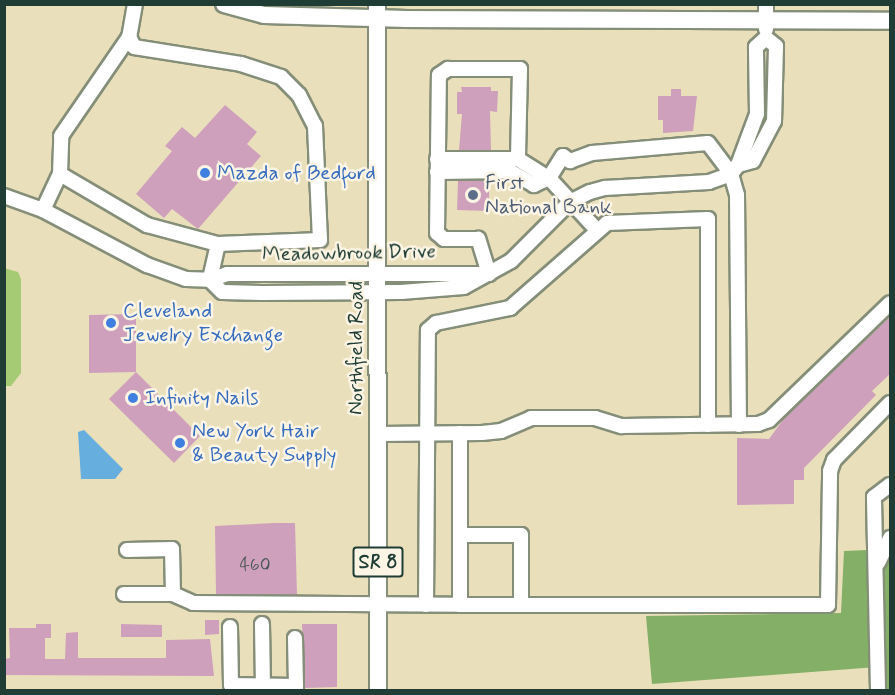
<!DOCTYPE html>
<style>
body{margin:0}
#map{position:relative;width:895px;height:695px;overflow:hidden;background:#eadfbb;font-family:Mynerve,sans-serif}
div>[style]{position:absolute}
.green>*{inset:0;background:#a6cb75}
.forest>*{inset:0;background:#84af66}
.water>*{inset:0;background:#65aedd}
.building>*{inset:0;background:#cea0bc}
.roads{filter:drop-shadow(2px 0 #848e78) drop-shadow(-2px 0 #848e78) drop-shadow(0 2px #848e78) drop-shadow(0 -2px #848e78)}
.minor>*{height:14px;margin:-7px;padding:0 7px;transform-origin:7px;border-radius:7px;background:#fff}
.major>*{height:16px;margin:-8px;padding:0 8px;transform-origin:8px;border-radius:8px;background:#fff}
.dots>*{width:16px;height:16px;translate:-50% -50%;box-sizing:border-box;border:3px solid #fcf5e5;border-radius:50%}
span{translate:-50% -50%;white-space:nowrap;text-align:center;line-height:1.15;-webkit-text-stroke:5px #fcf5e5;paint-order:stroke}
.number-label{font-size:18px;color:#4b5656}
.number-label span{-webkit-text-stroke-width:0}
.shield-label span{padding:2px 4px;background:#fcf5e5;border:2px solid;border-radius:4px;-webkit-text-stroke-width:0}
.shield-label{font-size:20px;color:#1f3d34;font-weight:700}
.shop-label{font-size:21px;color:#366cbe}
.left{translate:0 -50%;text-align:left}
.service-label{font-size:21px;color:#4e5e75}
.street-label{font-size:21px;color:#1f3d34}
.frame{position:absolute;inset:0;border:6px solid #1f3d34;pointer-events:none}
</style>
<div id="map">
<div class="green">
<i style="clip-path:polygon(4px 268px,18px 272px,21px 279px,21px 373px,11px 386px,5px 386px)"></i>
</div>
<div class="forest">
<i style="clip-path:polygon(890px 549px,890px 690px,878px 690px,877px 667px,652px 684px,646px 616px,841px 613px,844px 551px)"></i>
</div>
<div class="water">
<i style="clip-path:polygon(84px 430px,123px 469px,115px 479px,81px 479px,78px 432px)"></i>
</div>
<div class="building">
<i style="clip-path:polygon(461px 87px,491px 87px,491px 91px,498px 91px,497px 112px,490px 111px,491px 150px,459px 150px,462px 114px,457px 114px,457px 92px,462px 92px)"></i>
<i style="clip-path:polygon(671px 89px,681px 89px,681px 96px,697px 96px,693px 131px,663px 133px,663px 120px,658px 120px,658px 96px,671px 96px)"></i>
<i style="clip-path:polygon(225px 105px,257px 132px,247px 144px,261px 156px,198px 229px,172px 209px,164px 218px,136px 194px,172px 151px,165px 146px,182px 127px,195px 138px)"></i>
<i style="clip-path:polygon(489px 180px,489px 211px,457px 210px,458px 181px)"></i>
<i style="clip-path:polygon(136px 314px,136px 372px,89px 373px,89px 315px)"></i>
<i style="clip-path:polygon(891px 316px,891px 373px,872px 391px,876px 395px,804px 468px,804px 480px,794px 480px,794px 504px,737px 505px,737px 438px,769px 439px,785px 417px)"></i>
<i style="clip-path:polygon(136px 372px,200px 436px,174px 463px,109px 399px)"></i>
<i style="clip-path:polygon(275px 523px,295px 523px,297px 595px,216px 594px,215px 526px)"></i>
<i style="clip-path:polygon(205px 620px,219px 620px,219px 634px,205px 635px)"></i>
<i style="clip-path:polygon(36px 624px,51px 624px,51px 638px,45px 638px,45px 659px,65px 659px,66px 633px,78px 632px,78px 658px,166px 658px,166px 640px,210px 639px,214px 676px,4px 675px,4px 659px,10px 658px,9px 628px,36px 628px)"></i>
<i style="clip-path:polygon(121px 624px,162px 625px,162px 637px,121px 637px)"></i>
<i style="clip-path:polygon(302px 624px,337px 624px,337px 687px,305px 688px)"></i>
</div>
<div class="roads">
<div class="minor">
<i style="left:135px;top:4px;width:34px;rotate:100deg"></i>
<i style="left:129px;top:37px;width:11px;rotate:63deg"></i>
<i style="left:134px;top:47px;width:108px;rotate:9deg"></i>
<i style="left:241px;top:64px;width:42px;rotate:18deg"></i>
<i style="left:281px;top:77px;width:25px;rotate:45deg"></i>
<i style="left:299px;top:95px;width:35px;rotate:63deg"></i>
<i style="left:315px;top:126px;width:114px;rotate:87.5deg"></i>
<i style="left:320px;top:240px;width:102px;rotate:177.8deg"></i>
<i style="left:766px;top:29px;width:25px;rotate:-90deg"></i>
<i style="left:766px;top:38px;width:13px;rotate:39deg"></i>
<i style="left:776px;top:46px;width:75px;rotate:91.5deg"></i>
<i style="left:774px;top:121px;width:45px;rotate:117.7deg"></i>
<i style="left:753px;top:161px;width:16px;rotate:165deg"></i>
<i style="left:738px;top:165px;width:54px;rotate:-69.6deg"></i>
<i style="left:757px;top:114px;width:67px;rotate:-90.9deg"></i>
<i style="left:756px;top:47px;width:13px;rotate:-42deg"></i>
<i style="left:437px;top:159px;width:81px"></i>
<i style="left:518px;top:159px;width:36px;rotate:32deg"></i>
<i style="left:549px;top:178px;width:17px;rotate:155deg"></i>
<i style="left:534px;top:185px;width:28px;rotate:-150deg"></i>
<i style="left:510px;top:171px;width:73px;rotate:179.2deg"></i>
<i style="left:60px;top:174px;width:38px;rotate:-88deg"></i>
<i style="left:61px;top:136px;width:120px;rotate:-55.5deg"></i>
<i style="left:4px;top:196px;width:41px;rotate:19.7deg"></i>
<i style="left:43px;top:210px;width:118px;rotate:27.9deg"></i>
<i style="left:147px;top:265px;width:41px;rotate:19.7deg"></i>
<i style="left:186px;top:279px;width:24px;rotate:2deg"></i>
<i style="left:210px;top:280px;width:18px;rotate:-19deg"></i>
<i style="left:227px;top:274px;width:262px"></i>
<i style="left:43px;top:210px;width:40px;rotate:-65deg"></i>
<i style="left:60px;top:174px;width:101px;rotate:30.4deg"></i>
<i style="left:147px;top:225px;width:73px;rotate:15deg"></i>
<i style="left:218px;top:244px;width:37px;rotate:103deg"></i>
<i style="left:596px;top:229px;width:69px;rotate:-132.7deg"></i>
<i style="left:549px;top:178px;width:26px;rotate:-58deg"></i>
<i style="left:563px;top:156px;width:9px;rotate:36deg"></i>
<i style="left:570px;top:161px;width:23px;rotate:-20deg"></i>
<i style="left:592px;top:153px;width:116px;rotate:-4.9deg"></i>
<i style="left:708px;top:143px;width:39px;rotate:53deg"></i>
<i style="left:731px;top:174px;width:22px;rotate:74deg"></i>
<i style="left:737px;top:195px;width:230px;rotate:89.5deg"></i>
<i style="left:489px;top:274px;width:37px;rotate:-107deg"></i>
<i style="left:478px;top:239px;width:34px;rotate:180deg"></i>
<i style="left:444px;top:239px;width:9px;rotate:-139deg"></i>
<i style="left:437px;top:233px;width:158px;rotate:-89.3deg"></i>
<i style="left:439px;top:75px;width:11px;rotate:-34deg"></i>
<i style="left:448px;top:69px;width:72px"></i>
<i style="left:520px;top:69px;width:90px;rotate:91.3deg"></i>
<i style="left:210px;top:280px;width:17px;rotate:45deg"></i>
<i style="left:222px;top:292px;width:40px;rotate:1.4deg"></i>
<i style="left:262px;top:293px;width:139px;rotate:-0.4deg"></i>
<i style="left:401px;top:292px;width:63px;rotate:-4.5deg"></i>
<i style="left:464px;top:287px;width:54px;rotate:-29deg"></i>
<i style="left:511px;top:261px;width:83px;rotate:-45deg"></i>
<i style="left:570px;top:202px;width:22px;rotate:-27deg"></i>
<i style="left:590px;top:192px;width:16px;rotate:-15deg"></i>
<i style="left:605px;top:188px;width:104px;rotate:-3.3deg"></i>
<i style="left:709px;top:182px;width:23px;rotate:-20deg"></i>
<i style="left:731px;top:174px;width:11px;rotate:-52deg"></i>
<i style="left:378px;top:434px;width:104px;rotate:-0.6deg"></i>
<i style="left:482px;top:433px;width:19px;rotate:-6deg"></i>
<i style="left:501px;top:431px;width:33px;rotate:-23deg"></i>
<i style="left:531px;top:418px;width:64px"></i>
<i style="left:595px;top:418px;width:28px;rotate:17deg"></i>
<i style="left:622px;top:426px;width:136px;rotate:-0.8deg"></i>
<i style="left:758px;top:424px;width:12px;rotate:-20deg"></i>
<i style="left:769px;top:420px;width:168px;rotate:-44deg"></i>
<i style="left:460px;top:535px;width:61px"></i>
<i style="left:521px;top:535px;width:70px;rotate:90deg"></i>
<i style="left:521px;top:605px;width:61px;rotate:180deg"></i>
<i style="left:127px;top:550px;width:45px;rotate:-1.3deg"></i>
<i style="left:172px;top:549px;width:45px;rotate:88.7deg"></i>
<i style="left:173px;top:594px;width:22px;rotate:24deg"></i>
<i style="left:193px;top:603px;width:267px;rotate:0.4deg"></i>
<i style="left:460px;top:605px;width:172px;rotate:-90deg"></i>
<i style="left:878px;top:563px;width:28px;rotate:-64deg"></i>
<i style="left:124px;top:594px;width:49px"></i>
<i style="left:426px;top:605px;width:275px;rotate:-89.6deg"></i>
<i style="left:428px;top:330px;width:11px;rotate:-41deg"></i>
<i style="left:436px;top:323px;width:76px;rotate:-11.5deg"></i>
<i style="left:510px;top:308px;width:129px;rotate:-41.2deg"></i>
<i style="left:607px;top:223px;width:101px;rotate:-2.3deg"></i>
<i style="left:708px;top:219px;width:206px;rotate:90deg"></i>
<i style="left:521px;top:605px;width:307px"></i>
<i style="left:828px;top:605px;width:134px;rotate:-89.1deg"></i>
<i style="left:830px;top:471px;width:12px;rotate:-70deg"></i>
<i style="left:834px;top:460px;width:80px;rotate:-45.5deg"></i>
<i style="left:262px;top:624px;width:61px;rotate:89.1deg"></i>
<i style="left:230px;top:627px;width:58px;rotate:89deg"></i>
<i style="left:231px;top:685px;width:65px;rotate:0.9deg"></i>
<i style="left:296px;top:686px;width:4px;rotate:90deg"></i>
<i style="left:295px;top:638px;width:48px;rotate:88.8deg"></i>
<i style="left:878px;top:690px;width:193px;rotate:-91.2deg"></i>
<i style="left:874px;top:497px;width:20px;rotate:-37deg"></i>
</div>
<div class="major">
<i style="left:224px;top:4px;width:41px;rotate:15.4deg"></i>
<i style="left:264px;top:15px;width:143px;rotate:1.6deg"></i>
<i style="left:407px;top:19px;width:483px;rotate:0.2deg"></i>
<i style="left:377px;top:4px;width:686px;rotate:89.92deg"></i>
</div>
</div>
<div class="dots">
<i style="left:205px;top:173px;background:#3f7fe0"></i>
<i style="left:473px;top:195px;background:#5c6f8a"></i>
<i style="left:111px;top:323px;background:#3f7fe0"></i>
<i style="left:133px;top:398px;background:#3f7fe0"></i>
<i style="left:180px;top:443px;background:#3f7fe0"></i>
</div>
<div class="number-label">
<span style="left:255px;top:565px">460</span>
</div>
<div class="shield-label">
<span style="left:378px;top:562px">SR 8</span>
</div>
<div class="shop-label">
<span class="left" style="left:217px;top:173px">Mazda of Bedford</span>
<span class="left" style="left:123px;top:323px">Cleveland<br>Jewelry Exchange</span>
<span class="left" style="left:145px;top:398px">Infinity Nails</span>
<span class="left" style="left:192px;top:443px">New York Hair<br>&amp; Beauty Supply</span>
</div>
<div class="service-label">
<span class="left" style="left:485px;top:195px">First<br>National Bank</span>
</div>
<div class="street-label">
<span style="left:349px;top:253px;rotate:-1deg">Meadowbrook Drive</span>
<span style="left:356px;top:348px;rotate:-90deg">Northfield Road</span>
</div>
<div class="frame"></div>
</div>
